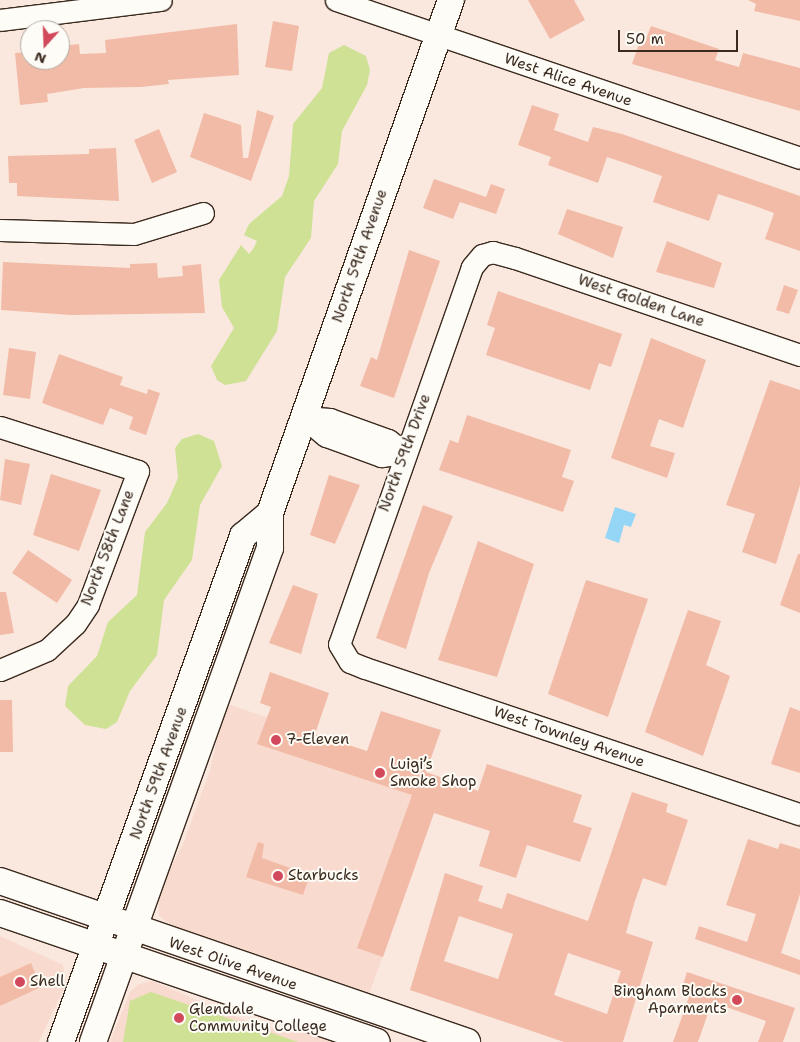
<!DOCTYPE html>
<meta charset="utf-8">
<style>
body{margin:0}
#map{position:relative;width:800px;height:1042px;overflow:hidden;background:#fae8df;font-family:"Shantell Sans",sans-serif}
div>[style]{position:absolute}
.built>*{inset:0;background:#f8dace}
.green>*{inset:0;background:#cee195}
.water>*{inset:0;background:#95d6f7}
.building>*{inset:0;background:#f2bba7}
.roads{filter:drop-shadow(1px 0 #3b2a1e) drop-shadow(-1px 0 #3b2a1e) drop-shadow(0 1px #3b2a1e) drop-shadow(0 -1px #3b2a1e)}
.minor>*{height:21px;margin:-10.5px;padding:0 10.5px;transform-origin:10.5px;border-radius:10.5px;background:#fdfcf7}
.major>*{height:26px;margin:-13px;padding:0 13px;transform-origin:13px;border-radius:13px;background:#fdfcf7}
.dots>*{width:14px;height:14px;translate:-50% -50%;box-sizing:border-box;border:2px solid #fdfcf7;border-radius:50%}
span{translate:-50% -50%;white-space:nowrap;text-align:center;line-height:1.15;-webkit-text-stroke:4px #fdfcf7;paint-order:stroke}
.street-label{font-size:15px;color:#3b2a1e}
.poi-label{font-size:15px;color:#3b2a1e}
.left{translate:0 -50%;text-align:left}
.right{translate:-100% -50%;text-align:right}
.north{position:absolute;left:20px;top:20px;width:50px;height:50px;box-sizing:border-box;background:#fdfcf7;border:1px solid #afa8a0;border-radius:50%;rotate:200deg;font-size:14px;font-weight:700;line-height:20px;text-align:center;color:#3b2a1e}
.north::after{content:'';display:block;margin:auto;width:18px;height:22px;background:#d1495b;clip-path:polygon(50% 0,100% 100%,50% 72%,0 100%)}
.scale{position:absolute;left:618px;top:30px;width:120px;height:22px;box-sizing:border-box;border:2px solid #3b2a1e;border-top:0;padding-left:6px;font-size:15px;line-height:18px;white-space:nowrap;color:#3b2a1e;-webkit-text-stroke:4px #fdfcf7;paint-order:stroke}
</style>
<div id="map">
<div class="built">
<i style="clip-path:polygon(225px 703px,446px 779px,367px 1000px,284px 963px,171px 925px,159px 916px,158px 892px,183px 844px,210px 770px)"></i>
<i style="clip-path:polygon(0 936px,63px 965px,66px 984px,39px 1042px,0 1042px)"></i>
<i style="clip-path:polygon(152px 981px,259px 1026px,301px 1031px,335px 1042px,110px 1042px,130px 992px,139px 984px)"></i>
</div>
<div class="green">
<i style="clip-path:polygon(344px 45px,366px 56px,370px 70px,367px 85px,342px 131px,338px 164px,314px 201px,311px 238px,285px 277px,277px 331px,246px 381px,225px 385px,217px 380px,211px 366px,234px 328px,222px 307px,219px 280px,241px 245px,249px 254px,253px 249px,257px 241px,244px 235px,249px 224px,282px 196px,289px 176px,293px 124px,322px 88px,329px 53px)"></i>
<i style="clip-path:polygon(198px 434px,214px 441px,222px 466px,200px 505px,192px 560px,164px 600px,157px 655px,130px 691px,117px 722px,106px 729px,85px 725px,65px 706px,68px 686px,97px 656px,108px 622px,137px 595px,145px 532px,167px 503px,178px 478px,175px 448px,182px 439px)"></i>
<i style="clip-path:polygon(151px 992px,186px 1004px,298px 1042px,123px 1042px,130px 1001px)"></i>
</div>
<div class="water">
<i style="clip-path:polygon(615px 507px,636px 514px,631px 527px,624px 525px,619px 543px,605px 538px)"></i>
</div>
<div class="building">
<i style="clip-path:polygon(528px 0,574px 0,585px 20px,550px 39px)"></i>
<i style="clip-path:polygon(748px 0,800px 0,800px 21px,754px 11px,756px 4px)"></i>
<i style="clip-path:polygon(273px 21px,299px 26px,292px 71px,265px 67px)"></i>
<i style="clip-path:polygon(237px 24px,239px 75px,168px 80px,169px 84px,141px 87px,84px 88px,47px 94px,48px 102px,20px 105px,15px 53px,30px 52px,30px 60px,60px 60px,61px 46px,79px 44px,80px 54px,106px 53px,105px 40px)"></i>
<i style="clip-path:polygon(651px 26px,719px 49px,715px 60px,739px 67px,743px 53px,800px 68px,800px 111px,632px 64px,641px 38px,646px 39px)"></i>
<i style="clip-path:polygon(532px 105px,559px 114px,554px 130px,588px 142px,593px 127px,622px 134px,800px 196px,800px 251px,765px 239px,774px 213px,752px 205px,718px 194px,709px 221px,653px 202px,662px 176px,628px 164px,607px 157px,598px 183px,548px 165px,551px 157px,518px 145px)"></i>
<i style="clip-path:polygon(257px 110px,274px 116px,251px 181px,190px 157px,204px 113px,241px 125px,243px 158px,248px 158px)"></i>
<i style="clip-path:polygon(159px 129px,177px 172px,152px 183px,134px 140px)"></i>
<i style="clip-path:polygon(116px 148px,119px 201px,17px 196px,17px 183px,9px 183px,8px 156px,89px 154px,89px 149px)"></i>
<i style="clip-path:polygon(434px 179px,486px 197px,491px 184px,505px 189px,496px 214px,460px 202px,453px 219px,423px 208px)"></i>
<i style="clip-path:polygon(567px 209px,623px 227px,613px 258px,558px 234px)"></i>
<i style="clip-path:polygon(667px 241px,722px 263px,714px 288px,656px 272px)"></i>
<i style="clip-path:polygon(409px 250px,440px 261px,394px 398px,360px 386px,371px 357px,377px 360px)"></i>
<i style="clip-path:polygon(3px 262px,130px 268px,130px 264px,157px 263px,158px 278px,183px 276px,182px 266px,201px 264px,205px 313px,70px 315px,1px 310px)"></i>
<i style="clip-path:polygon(784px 285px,798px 290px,789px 314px,776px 310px)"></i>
<i style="clip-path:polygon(498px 291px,622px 334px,611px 367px,599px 363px,590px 390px,486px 355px,495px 328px,487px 325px)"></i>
<i style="clip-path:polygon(651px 338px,706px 360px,683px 428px,659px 419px,650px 446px,675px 453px,667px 478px,611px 458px)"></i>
<i style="clip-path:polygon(9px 348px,36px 352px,30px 399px,3px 395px)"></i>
<i style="clip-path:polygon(59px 354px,123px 377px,120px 385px,147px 394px,148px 389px,160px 393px,146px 435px,129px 429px,133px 417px,110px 408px,103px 425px,42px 403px)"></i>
<i style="clip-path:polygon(770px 380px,800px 390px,800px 485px,776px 564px,742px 552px,755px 514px,726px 505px)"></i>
<i style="clip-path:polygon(467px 415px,571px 450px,562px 477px,574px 481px,563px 512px,439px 470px,450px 440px,458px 443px)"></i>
<i style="clip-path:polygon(5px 459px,30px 464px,21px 505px,0 500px)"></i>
<i style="clip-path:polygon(51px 474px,101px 490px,79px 551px,33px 535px)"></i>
<i style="clip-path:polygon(329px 475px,360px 485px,335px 544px,310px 535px)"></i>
<i style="clip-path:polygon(423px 505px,453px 516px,429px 573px,406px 649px,376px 638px)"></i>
<i style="clip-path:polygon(478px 541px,534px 564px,497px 677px,438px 660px)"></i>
<i style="clip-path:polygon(28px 550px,72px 580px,57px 603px,12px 573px)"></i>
<i style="clip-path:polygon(798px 554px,800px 554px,800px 613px,780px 605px)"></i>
<i style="clip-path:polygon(586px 580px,648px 599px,608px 717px,548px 694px)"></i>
<i style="clip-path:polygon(293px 585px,318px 594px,301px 654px,269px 643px)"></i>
<i style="clip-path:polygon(0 592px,6px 592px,14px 633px,0 635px)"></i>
<i style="clip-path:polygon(688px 610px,721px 621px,706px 665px,730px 676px,703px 756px,645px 732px)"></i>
<i style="clip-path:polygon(270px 672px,329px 693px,315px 734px,367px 751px,381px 711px,441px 730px,426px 772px,478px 791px,487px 764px,582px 795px,573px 822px,592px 828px,580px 862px,527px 845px,516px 878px,479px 866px,490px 831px,434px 813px,383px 957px,357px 948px,412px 795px,257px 744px,271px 707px,260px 703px)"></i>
<i style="clip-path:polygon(0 700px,12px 700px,13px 752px,0 752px)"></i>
<i style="clip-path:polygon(790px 707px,800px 711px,800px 773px,771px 764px)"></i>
<i style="clip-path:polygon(evenodd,632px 792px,668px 804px,666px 812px,688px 820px,666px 886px,643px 878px,634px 904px,626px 933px,653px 942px,623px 1042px,564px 1042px,410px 990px,445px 873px,483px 886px,478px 901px,502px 909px,507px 893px,588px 921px,632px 792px,459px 916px,513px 934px,498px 979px,444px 961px,459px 916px,632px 792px,568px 953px,621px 971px,607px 1014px,554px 995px,568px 953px)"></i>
<i style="clip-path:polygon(748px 839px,778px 849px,780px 843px,800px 849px,800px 894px,781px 953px,800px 960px,800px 975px,695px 939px,699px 926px,747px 942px,756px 914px,726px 905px)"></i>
<i style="clip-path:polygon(258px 842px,264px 844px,262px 858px,310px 875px,303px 895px,246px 877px)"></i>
<i style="clip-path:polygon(31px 963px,41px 987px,0 1006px,0 977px)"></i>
<i style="clip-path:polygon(687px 972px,795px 1008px,783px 1042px,758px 1042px,766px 1021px,712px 1002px,698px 1042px,673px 1042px,690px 994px,681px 991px)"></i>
</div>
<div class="roads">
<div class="minor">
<i style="left:336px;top:0;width:490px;rotate:18.8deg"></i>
<i style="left:0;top:20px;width:162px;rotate:-7.1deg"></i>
<i style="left:0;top:230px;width:134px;rotate:1.7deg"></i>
<i style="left:134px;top:234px;width:72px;rotate:-16.9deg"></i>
<i style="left:800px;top:355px;width:301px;rotate:-161.2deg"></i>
<i style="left:515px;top:258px;width:23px;rotate:-165deg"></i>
<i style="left:493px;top:252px;width:11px;rotate:165deg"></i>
<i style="left:482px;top:255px;width:16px;rotate:130deg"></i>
<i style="left:472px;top:267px;width:400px;rotate:109.4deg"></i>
<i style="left:339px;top:644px;width:21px;rotate:59deg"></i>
<i style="left:350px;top:662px;width:16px;rotate:22deg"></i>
<i style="left:365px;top:668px;width:459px;rotate:18.6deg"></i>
<i style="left:303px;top:417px;width:30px;rotate:40deg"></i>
<i style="left:326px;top:436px;width:59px;rotate:20deg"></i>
<i style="left:381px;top:456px;width:24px;rotate:-7deg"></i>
<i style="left:303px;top:417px;width:27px;rotate:4deg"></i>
<i style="left:330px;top:419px;width:62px;rotate:19.9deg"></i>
<i style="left:388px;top:440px;width:21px;rotate:37deg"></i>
<i style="left:0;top:427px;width:145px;rotate:17.7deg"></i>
<i style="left:138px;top:471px;width:143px;rotate:110.5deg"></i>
<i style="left:88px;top:605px;width:23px;rotate:124deg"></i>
<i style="left:75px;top:624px;width:38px;rotate:137deg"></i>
<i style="left:47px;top:650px;width:51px;rotate:156.9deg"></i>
</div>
<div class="major">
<i style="left:0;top:881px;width:494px;rotate:19deg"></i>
<i style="left:0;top:913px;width:398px;rotate:18.9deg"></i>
<i style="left:61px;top:1042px;width:538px;rotate:-70.22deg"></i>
<i style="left:243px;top:536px;width:35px;rotate:-40deg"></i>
<i style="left:93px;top:1042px;width:525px;rotate:-70.29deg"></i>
<i style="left:270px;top:548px;width:35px;rotate:-90deg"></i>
<i style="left:270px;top:513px;width:544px;rotate:-70.57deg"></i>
</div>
</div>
<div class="dots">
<i style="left:276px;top:740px;background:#d1495b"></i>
<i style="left:380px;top:773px;background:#d1495b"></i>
<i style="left:278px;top:876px;background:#d1495b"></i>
<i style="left:20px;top:982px;background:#d1495b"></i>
<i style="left:737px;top:1000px;background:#d1495b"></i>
<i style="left:179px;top:1018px;background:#d1495b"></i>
</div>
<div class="street-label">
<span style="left:568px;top:80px;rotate:19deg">West Alice Avenue</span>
<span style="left:360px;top:256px;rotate:-71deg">North 59th Avenue</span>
<span style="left:641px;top:301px;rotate:19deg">West Golden Lane</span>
<span style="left:405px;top:453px;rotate:-70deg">North 59th Drive</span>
<span style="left:108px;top:548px;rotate:-69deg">North 58th Lane</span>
<span style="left:569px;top:737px;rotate:19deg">West Townley Avenue</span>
<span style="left:159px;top:773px;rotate:-70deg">North 59th Avenue</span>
<span style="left:233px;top:964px;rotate:19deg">West Olive Avenue</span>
</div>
<div class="poi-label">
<span class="left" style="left:286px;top:740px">7-Eleven</span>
<span class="left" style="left:390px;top:773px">Luigi’s<br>Smoke Shop</span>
<span class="left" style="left:288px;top:876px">Starbucks</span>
<span class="left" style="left:30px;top:982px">Shell</span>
<span class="right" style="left:727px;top:1000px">Bingham Blocks<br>Aparments</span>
<span class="left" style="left:189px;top:1018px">Glendale<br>Community College</span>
</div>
<div class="north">N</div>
<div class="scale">50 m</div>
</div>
